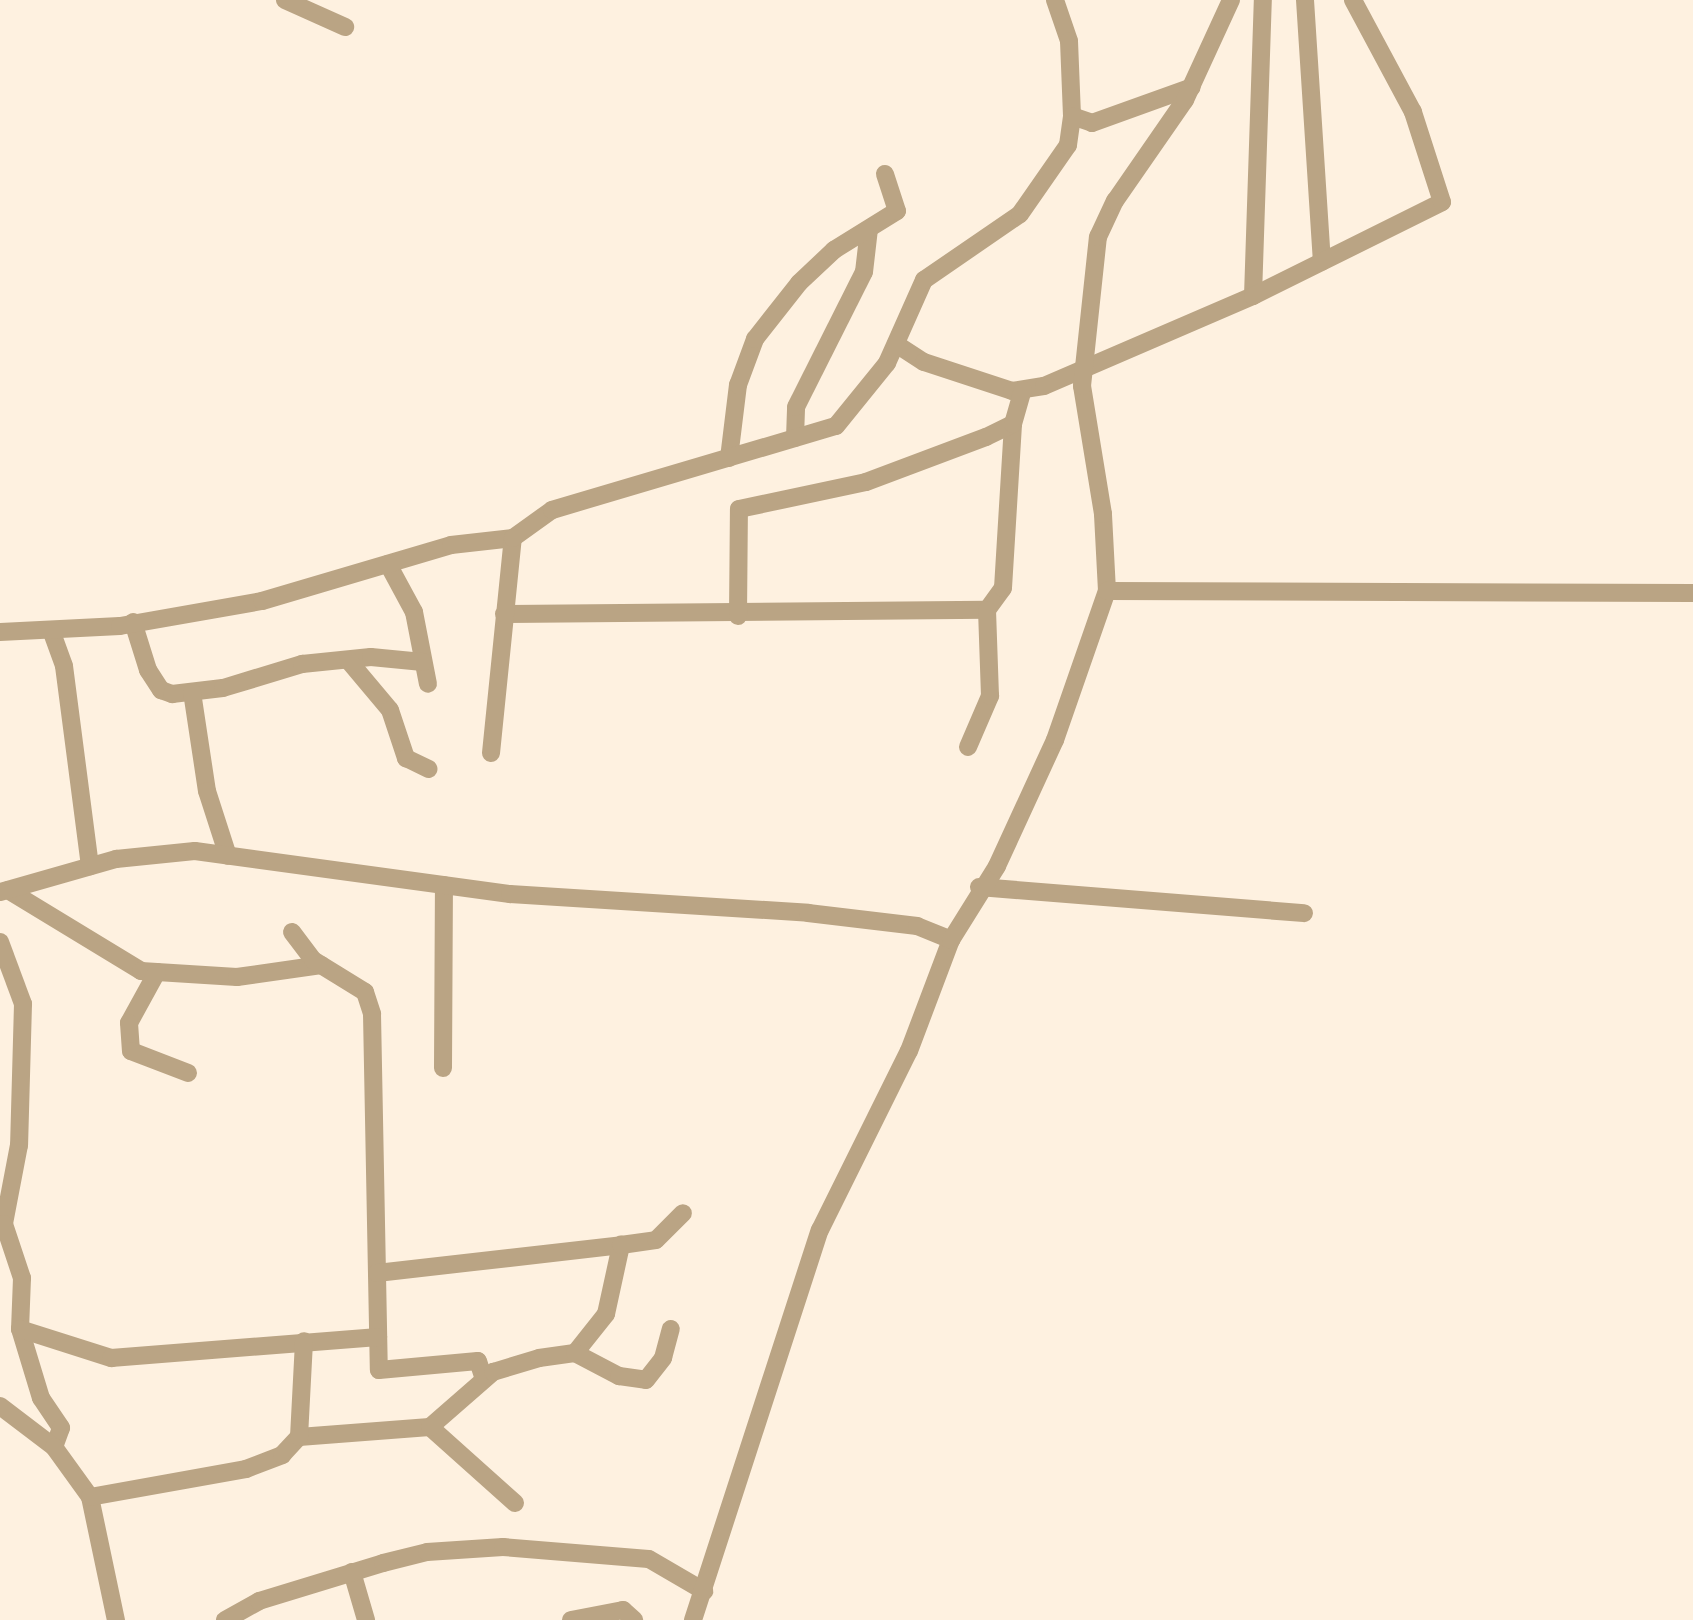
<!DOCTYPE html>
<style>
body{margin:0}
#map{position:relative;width:1693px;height:1620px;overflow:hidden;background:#fef1e0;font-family:Ubuntu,sans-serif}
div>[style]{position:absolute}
.minor>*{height:18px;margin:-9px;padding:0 9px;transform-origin:9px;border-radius:9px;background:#baa484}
.tertiary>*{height:18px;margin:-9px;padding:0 9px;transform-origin:9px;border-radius:9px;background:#baa484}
span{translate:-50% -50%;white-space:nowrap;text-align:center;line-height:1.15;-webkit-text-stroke:7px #fff;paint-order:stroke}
</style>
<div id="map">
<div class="minor">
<i style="left:285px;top:0;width:66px;rotate:24.2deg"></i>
<i style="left:1055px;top:0;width:43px;rotate:71.1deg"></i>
<i style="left:1069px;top:41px;width:75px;rotate:87.7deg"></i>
<i style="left:1072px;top:116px;width:21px;rotate:19deg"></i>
<i style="left:1092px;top:123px;width:106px;rotate:-19.8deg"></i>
<i style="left:1305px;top:0;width:262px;rotate:86.3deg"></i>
<i style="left:1253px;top:296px;width:296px;rotate:-88.1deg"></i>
<i style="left:896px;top:344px;width:33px;rotate:33deg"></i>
<i style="left:924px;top:362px;width:93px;rotate:18.2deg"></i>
<i style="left:1012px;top:391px;width:32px;rotate:-9deg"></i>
<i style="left:1044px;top:386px;width:228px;rotate:-23.3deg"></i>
<i style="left:1253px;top:296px;width:211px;rotate:-26.4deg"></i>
<i style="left:1442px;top:202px;width:95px;rotate:-107.9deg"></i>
<i style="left:1413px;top:112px;width:127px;rotate:-118.2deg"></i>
<i style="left:795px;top:438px;width:31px;rotate:-88deg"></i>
<i style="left:796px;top:407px;width:151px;rotate:-63.3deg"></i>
<i style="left:864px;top:272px;width:43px;rotate:-83.4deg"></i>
<i style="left:729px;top:458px;width:74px;rotate:-83deg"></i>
<i style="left:738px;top:385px;width:49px;rotate:-69.7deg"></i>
<i style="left:755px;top:339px;width:71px;rotate:-51.8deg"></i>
<i style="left:799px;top:283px;width:48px;rotate:-43.3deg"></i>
<i style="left:834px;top:250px;width:74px;rotate:-31.8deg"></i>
<i style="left:897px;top:211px;width:39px;rotate:-108deg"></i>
<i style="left:388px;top:564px;width:55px;rotate:61.6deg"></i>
<i style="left:414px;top:612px;width:73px;rotate:79deg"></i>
<i style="left:1107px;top:591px;width:77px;rotate:-93deg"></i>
<i style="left:1103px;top:514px;width:130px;rotate:-99.3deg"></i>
<i style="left:1082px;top:386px;width:150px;rotate:-83.9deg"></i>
<i style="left:1098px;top:237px;width:40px;rotate:-65deg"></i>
<i style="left:1115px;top:201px;width:123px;rotate:-55.3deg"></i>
<i style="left:1185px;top:100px;width:110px;rotate:-65.3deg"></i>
<i style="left:504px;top:614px;width:483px;rotate:-0.5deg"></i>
<i style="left:987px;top:610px;width:27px;rotate:-54deg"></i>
<i style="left:1003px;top:588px;width:164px;rotate:-86.5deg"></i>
<i style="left:738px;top:616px;width:107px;rotate:-89.5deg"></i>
<i style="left:739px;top:509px;width:130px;rotate:-12deg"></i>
<i style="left:866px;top:482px;width:128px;rotate:-20.6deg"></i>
<i style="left:986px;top:437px;width:30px;rotate:-26deg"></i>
<i style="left:1013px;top:424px;width:35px;rotate:-74deg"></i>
<i style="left:133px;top:622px;width:50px;rotate:72.6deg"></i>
<i style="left:148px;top:670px;width:24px;rotate:57deg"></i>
<i style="left:161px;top:690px;width:12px;rotate:20deg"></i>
<i style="left:172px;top:694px;width:51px;rotate:-6.7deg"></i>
<i style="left:223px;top:688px;width:83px;rotate:-16.9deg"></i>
<i style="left:302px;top:664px;width:69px;rotate:-5.8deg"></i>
<i style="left:371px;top:657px;width:52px;rotate:5.5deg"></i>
<i style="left:51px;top:630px;width:38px;rotate:70deg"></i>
<i style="left:64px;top:666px;width:202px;rotate:82.6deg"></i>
<i style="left:0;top:632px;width:120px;rotate:-2.9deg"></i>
<i style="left:120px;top:626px;width:144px;rotate:-10deg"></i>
<i style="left:262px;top:601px;width:197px;rotate:-16.5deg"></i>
<i style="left:451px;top:545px;width:62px;rotate:-6.4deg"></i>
<i style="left:348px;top:660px;width:65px;rotate:50deg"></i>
<i style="left:390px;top:710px;width:51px;rotate:71.6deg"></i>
<i style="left:406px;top:758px;width:25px;rotate:26deg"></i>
<i style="left:192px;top:692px;width:100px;rotate:81.4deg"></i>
<i style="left:207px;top:791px;width:68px;rotate:72.1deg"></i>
<i style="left:968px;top:747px;width:56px;rotate:-66.7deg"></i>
<i style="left:990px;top:696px;width:86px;rotate:-92deg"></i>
<i style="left:491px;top:753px;width:216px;rotate:-84.2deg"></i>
<i style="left:513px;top:538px;width:48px;rotate:-35.7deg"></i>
<i style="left:552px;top:510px;width:296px;rotate:-16.5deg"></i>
<i style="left:836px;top:426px;width:81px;rotate:-51deg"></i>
<i style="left:887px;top:363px;width:91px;rotate:-66deg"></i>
<i style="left:924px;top:280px;width:116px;rotate:-34.5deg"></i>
<i style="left:1020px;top:214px;width:84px;rotate:-55.2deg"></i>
<i style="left:1068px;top:145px;width:29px;rotate:-82deg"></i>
<i style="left:979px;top:887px;width:326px;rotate:4.6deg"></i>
<i style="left:8px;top:890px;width:156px;rotate:31.3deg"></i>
<i style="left:141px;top:971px;width:96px;rotate:3.6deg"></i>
<i style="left:237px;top:977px;width:85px;rotate:-8.1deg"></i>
<i style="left:292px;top:932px;width:35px;rotate:53deg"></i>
<i style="left:313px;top:960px;width:61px;rotate:31.6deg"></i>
<i style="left:365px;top:992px;width:23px;rotate:72deg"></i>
<i style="left:372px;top:1014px;width:356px;rotate:88.9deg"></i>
<i style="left:379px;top:1370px;width:99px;rotate:-5.2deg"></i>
<i style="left:478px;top:1361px;width:19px;rotate:72deg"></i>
<i style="left:0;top:942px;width:66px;rotate:69.6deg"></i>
<i style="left:23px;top:1004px;width:141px;rotate:91.6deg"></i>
<i style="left:19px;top:1145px;width:80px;rotate:100.8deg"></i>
<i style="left:4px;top:1224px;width:57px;rotate:71.6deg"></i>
<i style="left:22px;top:1278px;width:51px;rotate:92.2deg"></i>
<i style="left:20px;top:1329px;width:72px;rotate:73.1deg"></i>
<i style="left:41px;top:1398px;width:36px;rotate:56deg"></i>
<i style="left:61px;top:1428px;width:20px;rotate:110deg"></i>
<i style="left:157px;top:972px;width:58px;rotate:118.8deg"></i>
<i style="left:129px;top:1023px;width:28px;rotate:86deg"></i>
<i style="left:131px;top:1051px;width:61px;rotate:21.1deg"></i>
<i style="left:443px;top:1068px;width:183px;rotate:-89.7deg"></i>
<i style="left:377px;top:1273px;width:246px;rotate:-6.5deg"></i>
<i style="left:20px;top:1329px;width:96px;rotate:17.7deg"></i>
<i style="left:111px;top:1358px;width:268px;rotate:-4.5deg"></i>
<i style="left:575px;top:1353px;width:50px;rotate:-51.5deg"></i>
<i style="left:606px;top:1314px;width:71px;rotate:-77.7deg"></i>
<i style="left:621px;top:1245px;width:35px;rotate:-8deg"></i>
<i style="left:656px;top:1240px;width:38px;rotate:-45deg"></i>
<i style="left:0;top:1406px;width:68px;rotate:37.2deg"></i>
<i style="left:54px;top:1447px;width:62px;rotate:54.2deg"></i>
<i style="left:90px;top:1497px;width:126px;rotate:78.1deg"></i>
<i style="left:430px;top:1427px;width:114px;rotate:41.8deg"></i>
<i style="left:299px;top:1437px;width:131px;rotate:-4.4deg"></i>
<i style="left:430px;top:1427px;width:84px;rotate:-41.1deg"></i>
<i style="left:493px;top:1372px;width:48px;rotate:-16.9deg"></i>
<i style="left:539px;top:1358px;width:36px;rotate:-8deg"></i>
<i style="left:575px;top:1353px;width:50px;rotate:27.6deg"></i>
<i style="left:619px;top:1376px;width:27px;rotate:8deg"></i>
<i style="left:646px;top:1380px;width:28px;rotate:-52deg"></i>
<i style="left:663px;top:1358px;width:30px;rotate:-75deg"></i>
<i style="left:90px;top:1497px;width:158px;rotate:-10.2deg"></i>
<i style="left:246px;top:1469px;width:39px;rotate:-21deg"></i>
<i style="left:282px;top:1455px;width:25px;rotate:-47deg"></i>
<i style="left:299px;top:1437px;width:96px;rotate:-87deg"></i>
<i style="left:352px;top:1572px;width:50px;rotate:73.7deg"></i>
<i style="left:225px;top:1620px;width:39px;rotate:-29deg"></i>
<i style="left:259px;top:1601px;width:130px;rotate:-17deg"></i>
<i style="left:383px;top:1563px;width:45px;rotate:-14deg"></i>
<i style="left:427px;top:1552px;width:76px;rotate:-3.8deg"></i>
<i style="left:503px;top:1547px;width:146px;rotate:4.7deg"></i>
<i style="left:649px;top:1559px;width:64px;rotate:30.2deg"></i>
<i style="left:571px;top:1620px;width:53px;rotate:-10.9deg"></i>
<i style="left:623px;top:1610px;width:15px;rotate:42deg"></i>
<i style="left:693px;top:1620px;width:410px;rotate:-72deg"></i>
<i style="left:820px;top:1230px;width:200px;rotate:-63.6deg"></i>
<i style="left:909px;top:1051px;width:119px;rotate:-69.3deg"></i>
</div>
<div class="tertiary">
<i style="left:0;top:892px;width:121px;rotate:-15.9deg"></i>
<i style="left:116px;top:859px;width:79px;rotate:-5.8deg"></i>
<i style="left:195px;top:851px;width:318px;rotate:7.8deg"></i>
<i style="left:510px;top:894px;width:299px;rotate:3.6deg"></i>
<i style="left:808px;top:913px;width:110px;rotate:6.8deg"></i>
<i style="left:917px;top:926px;width:37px;rotate:22deg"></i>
<i style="left:951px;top:940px;width:87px;rotate:-58.1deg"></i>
<i style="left:997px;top:866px;width:139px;rotate:-65.3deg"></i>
<i style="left:1055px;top:740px;width:158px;rotate:-70.8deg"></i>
<i style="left:1107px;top:591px;width:586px;rotate:0.2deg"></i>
</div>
</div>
